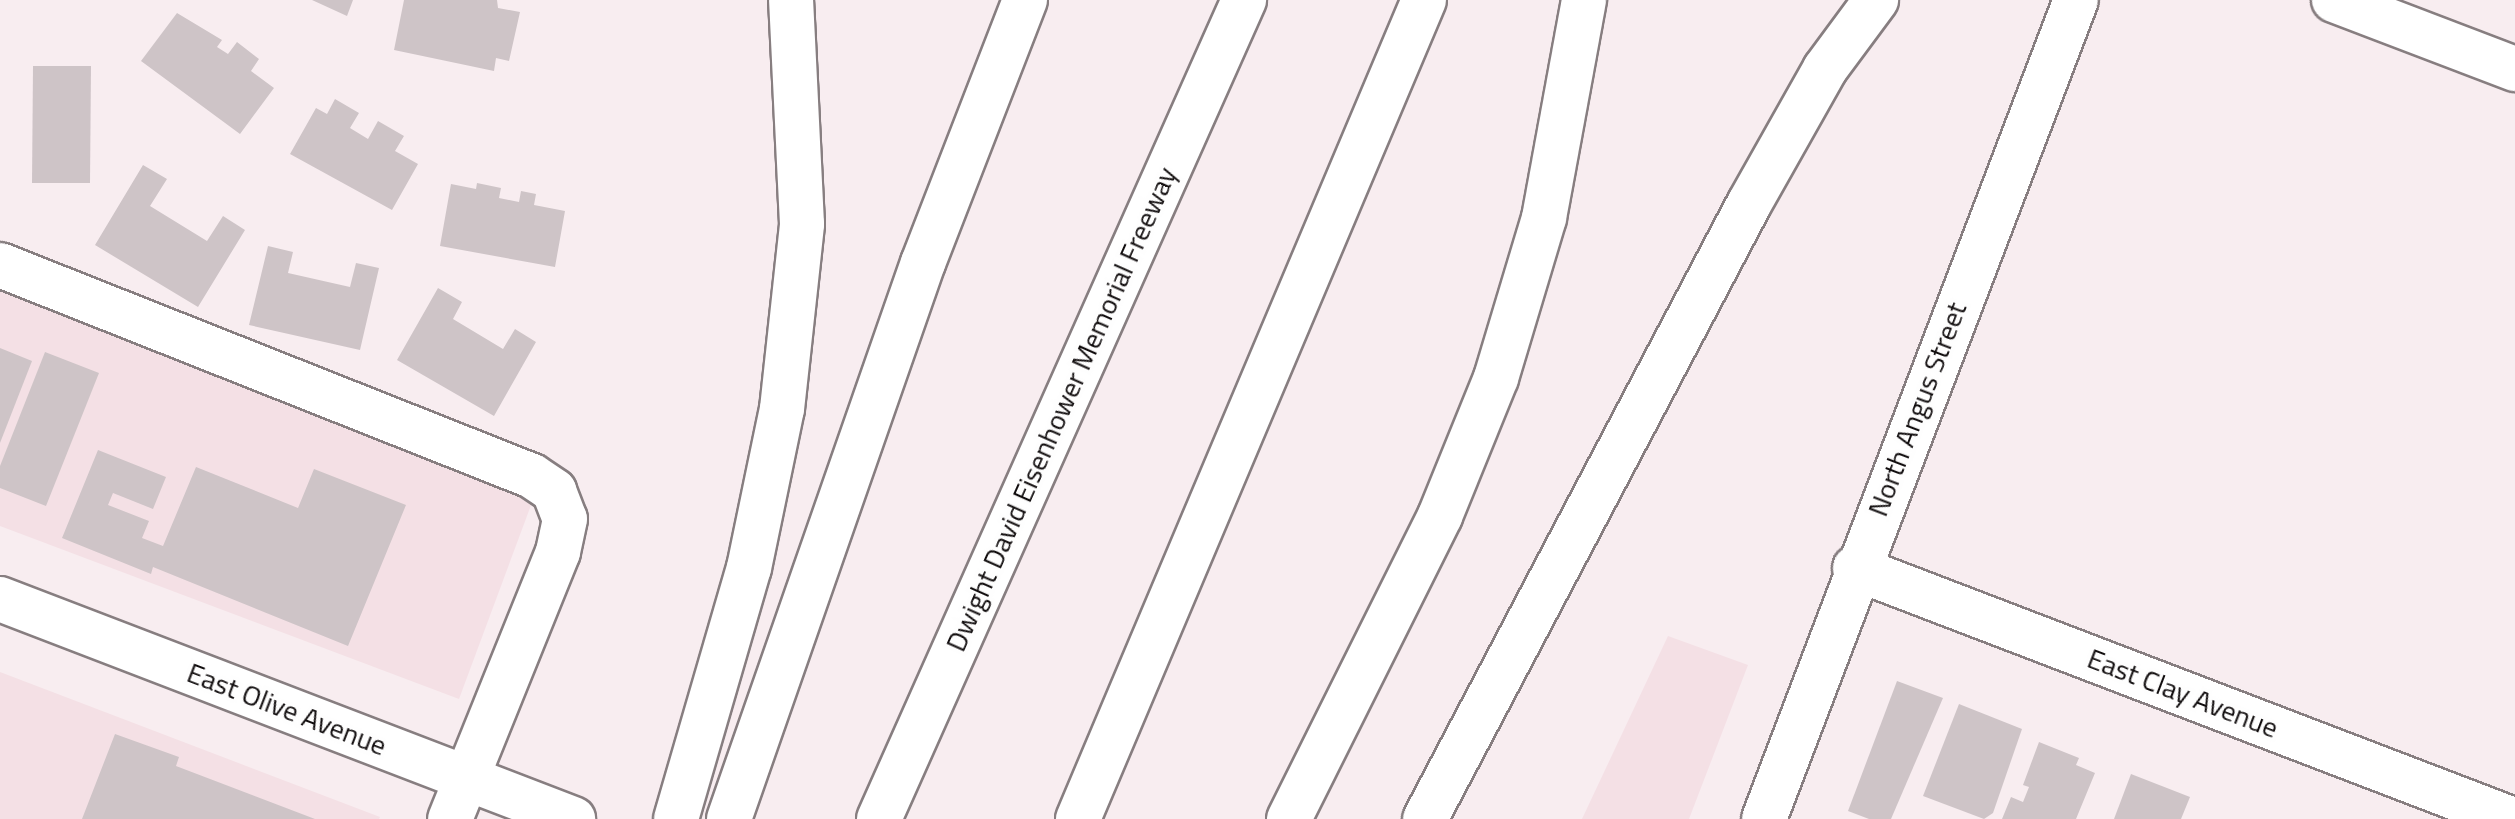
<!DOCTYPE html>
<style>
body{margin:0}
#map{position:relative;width:2515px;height:819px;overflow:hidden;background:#f8edf0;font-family:"Titillium Web",sans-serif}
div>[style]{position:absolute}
.built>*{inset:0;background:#f4e0e5}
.building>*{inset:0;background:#cec4c7}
.roads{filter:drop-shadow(2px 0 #877e80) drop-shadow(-2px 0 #877e80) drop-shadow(0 2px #877e80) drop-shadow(0 -2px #877e80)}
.minor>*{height:44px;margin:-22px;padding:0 22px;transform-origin:22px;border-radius:22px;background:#fff}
.major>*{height:44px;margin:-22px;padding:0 22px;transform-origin:22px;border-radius:22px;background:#fff}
.highway>*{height:44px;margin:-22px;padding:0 22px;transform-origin:22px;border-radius:22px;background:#fff}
span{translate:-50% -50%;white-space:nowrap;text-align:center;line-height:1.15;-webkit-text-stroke:8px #fefefe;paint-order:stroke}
.street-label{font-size:28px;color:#110d0e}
</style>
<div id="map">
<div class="built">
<i style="clip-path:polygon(0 277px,537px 489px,459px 699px,0 526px)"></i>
<i style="clip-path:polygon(1668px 636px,1748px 665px,1689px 819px,1582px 819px)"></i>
<i style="clip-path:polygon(0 672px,380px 817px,379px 819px,0 819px)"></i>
</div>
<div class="building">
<i style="clip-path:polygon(312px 0,353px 0,347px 16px)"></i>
<i style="clip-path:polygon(404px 0,497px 0,498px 8px,520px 12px,509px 61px,496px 58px,494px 71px,394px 50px)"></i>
<i style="clip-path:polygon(177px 13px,222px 40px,217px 47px,228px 54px,237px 42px,259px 59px,251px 71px,274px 88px,240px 134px,141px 61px)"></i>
<i style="clip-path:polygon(33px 66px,91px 66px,90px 183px,32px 183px)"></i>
<i style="clip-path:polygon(335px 99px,359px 113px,350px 128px,368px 139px,378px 121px,404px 136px,395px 151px,418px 164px,392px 210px,290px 154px,316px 108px,327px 114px)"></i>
<i style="clip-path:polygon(143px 165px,167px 179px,150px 206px,207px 241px,223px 216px,245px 230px,198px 307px,95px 245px)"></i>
<i style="clip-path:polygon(477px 183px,501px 188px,499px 198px,519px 202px,521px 191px,536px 194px,534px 205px,565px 211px,555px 267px,440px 246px,451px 184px,476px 189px)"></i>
<i style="clip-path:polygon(268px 246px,293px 252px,288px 273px,350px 287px,356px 263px,379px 268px,360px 350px,249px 325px)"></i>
<i style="clip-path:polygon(438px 288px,462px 302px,453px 319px,503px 349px,515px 329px,536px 342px,494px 416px,397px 360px)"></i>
<i style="clip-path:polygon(0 348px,32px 361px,0 443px)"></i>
<i style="clip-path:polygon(45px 352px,99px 373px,46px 506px,0 488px,0 466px)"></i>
<i style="clip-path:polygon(98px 450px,166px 477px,153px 509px,113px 493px,108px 505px,149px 521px,142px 538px,163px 546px,196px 467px,298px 508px,314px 469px,406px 505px,348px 646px,153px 567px,151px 574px,62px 538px)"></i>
<i style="clip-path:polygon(1897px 681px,1943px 698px,1891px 819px,1869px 819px,1848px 811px)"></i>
<i style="clip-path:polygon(1959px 704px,2022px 729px,1993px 813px,1984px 819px,1923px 796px)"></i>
<i style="clip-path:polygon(115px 734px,179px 757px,176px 766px,315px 819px,82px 819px)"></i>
<i style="clip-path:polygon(2039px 742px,2079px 758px,2076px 765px,2095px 773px,2076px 819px,2002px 819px,2011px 797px,2023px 802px,2029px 787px,2023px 785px)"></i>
<i style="clip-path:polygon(2131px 774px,2190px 797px,2181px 819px,2114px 819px)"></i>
</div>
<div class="roads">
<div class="minor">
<i style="left:2334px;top:0;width:194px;rotate:20.9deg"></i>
<i style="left:0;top:265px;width:572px;rotate:21.63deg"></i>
<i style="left:532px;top:476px;width:27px;rotate:34deg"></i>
<i style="left:554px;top:491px;width:30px;rotate:69deg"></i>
<i style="left:565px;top:519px;width:34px;rotate:102deg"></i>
<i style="left:558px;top:552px;width:288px;rotate:112deg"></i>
<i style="left:1855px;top:568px;width:702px;rotate:20.94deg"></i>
<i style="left:1764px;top:819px;width:876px;rotate:-69.15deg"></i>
</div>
<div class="major">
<i style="left:0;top:599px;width:614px;rotate:21deg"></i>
</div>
<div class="highway">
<i style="left:676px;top:819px;width:261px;rotate:-73.8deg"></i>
<i style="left:749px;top:568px;width:162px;rotate:-78.3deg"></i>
<i style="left:782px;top:409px;width:186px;rotate:-83.8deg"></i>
<i style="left:802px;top:224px;width:224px;rotate:-92.8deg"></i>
<i style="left:729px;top:819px;width:589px;rotate:-70.77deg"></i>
<i style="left:923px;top:263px;width:282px;rotate:-68.8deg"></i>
<i style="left:879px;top:819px;width:897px;rotate:-65.98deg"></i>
<i style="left:1078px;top:819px;width:889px;rotate:-67.1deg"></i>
<i style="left:1289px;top:819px;width:339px;rotate:-63.5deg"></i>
<i style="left:1440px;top:516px;width:149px;rotate:-67.9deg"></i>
<i style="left:1496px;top:378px;width:167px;rotate:-73.3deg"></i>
<i style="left:1544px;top:218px;width:222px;rotate:-79.6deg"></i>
<i style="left:1425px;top:819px;width:695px;rotate:-62.22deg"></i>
<i style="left:1749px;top:204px;width:155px;rotate:-60.6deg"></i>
<i style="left:1825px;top:69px;width:86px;rotate:-53.5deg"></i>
</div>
</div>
<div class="street-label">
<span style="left:1061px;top:409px;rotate:-66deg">Dwight David Eisenhower Memorial Freeway</span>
<span style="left:1917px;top:409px;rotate:-69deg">North Angus Street</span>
<span style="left:2183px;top:693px;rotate:21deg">East Clay Avenue</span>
<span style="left:287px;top:709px;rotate:21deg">East Olive Avenue</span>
</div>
</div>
